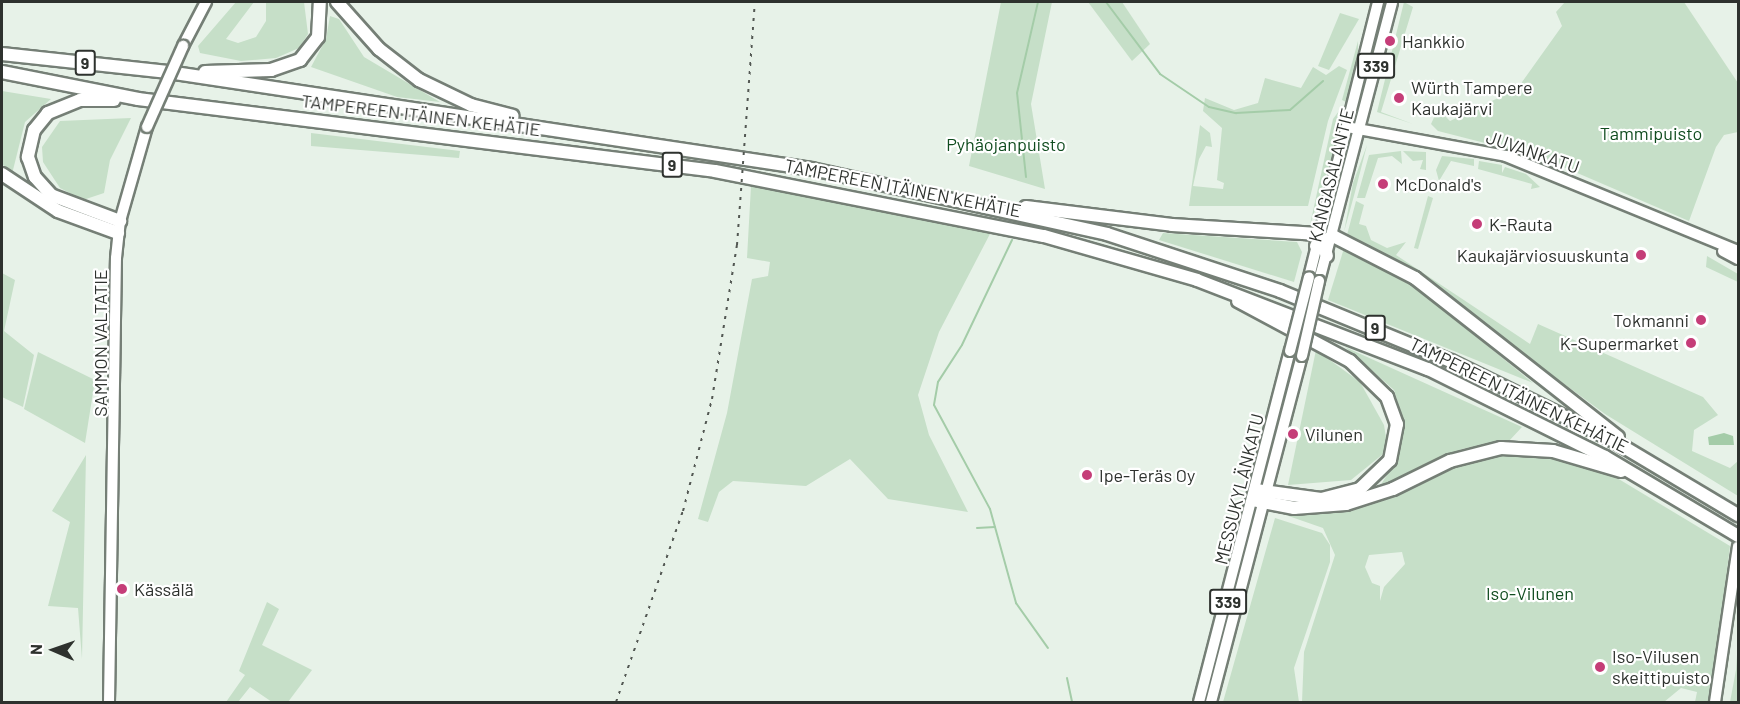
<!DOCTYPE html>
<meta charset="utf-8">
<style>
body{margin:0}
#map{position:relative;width:1740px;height:704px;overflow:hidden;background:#e7f2e8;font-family:Barlow,sans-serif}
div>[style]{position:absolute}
.green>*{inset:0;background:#c6dfc8}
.water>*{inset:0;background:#a4cca8}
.stream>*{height:2px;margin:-1px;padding:0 1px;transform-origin:1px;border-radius:1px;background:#a4cca8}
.roads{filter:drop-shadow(2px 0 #757f76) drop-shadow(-2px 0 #757f76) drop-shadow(0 2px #757f76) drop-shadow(0 -2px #757f76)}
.major>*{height:10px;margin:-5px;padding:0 5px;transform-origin:5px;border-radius:5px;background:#fff}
.highway>*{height:12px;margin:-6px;padding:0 6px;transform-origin:6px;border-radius:6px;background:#fff}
.rail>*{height:2px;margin-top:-1px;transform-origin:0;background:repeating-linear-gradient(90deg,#535853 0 3px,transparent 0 9px)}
.bridges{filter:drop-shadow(2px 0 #757f76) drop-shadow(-2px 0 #757f76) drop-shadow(0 2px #757f76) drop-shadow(0 -2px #757f76)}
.major-bridge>*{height:10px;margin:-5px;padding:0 5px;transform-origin:5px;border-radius:5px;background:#fff}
.dots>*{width:16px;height:16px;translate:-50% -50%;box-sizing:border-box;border:3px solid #fff;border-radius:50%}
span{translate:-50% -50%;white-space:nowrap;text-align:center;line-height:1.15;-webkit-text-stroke:4.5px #fff;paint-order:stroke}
.shield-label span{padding:2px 4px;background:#fff;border:2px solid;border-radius:4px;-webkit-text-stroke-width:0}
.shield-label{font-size:16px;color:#2e322e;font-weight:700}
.poi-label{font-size:18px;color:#2e322e}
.left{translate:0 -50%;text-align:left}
.right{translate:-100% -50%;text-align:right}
.street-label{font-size:18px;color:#2e322e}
.park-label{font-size:18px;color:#104c1f}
.frame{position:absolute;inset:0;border:3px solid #2e322e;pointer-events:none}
.north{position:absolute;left:24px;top:620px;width:60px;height:60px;-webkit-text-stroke:4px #fff;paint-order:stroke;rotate:272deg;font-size:16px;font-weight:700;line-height:24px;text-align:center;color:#2e322e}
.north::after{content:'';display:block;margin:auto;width:21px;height:27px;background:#2e322e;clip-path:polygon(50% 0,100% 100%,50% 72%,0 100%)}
</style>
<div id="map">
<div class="green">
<i style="clip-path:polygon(236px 2px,254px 2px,226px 39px,238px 43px,256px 37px,266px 21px,266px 2px,304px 2px,308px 34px,299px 48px,276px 58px,241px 61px,200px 53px,198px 46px)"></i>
<i style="clip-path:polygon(1001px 2px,1052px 2px,1031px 104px,1045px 189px,969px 166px)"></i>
<i style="clip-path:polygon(1088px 2px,1122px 2px,1150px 44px,1132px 61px)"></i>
<i style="clip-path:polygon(1404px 2px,1413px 7px,1381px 112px,1413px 124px,1377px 112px)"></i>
<i style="clip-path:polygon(1565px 2px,1684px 2px,1738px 83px,1738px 132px,1724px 135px,1716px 147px,1689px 221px,1540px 157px,1438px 131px,1431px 124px,1438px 109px,1450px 121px,1517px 89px,1562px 26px,1556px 12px)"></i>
<i style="clip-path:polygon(1340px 13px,1359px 19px,1329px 70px,1318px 66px)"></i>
<i style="clip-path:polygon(330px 16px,339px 19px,364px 57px,440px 102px,397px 97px,311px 67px,326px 39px)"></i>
<i style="clip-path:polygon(1358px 41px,1358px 63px,1348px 103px,1342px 100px)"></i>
<i style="clip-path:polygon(1339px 66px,1347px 70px,1328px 121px,1308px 206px,1189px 206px,1200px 125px,1210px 133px,1212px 147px,1206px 146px,1199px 159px,1193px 186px,1223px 189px,1224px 183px,1217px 180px,1222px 128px,1203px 111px,1205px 98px,1234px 110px,1258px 103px,1265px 78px,1301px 88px,1313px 67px,1326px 75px)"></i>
<i style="clip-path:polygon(2px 91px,51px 99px,25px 122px,12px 174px,2px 164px)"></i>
<i style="clip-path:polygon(1342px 107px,1347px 109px,1341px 131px,1310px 225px,1333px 119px)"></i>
<i style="clip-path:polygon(131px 118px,110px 160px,104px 193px,83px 200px,60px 188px,43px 162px,42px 147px,60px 121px)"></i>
<i style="clip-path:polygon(311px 133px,460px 151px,459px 158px,311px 146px)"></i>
<i style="clip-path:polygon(1367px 145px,1355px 192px,1344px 232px,1353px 183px)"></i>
<i style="clip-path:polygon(1401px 151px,1402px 164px,1392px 156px,1378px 158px,1365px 198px,1357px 198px,1369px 155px)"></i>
<i style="clip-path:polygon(1403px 151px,1426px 152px,1426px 170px,1420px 169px,1423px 160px,1413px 161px)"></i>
<i style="clip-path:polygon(1442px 156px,1474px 159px,1474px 166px,1451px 161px,1439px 181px,1436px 170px)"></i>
<i style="clip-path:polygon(1479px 161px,1502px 165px,1502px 173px,1505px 167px,1526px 174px,1540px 187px,1531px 189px,1532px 184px,1478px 169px)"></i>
<i style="clip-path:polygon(751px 186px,991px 232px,939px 332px,918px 395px,929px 435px,968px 512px,888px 499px,850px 459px,806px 486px,733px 481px,719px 492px,708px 522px,698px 519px,727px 413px,752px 279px,768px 276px,770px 262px,747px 258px)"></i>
<i style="clip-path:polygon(1428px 196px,1433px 198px,1418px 249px,1414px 248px)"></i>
<i style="clip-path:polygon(1356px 201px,1364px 205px,1359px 224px,1366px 226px,1371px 240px,1387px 248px,1406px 242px,1396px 255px,1530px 344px,1538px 324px,1703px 397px,1718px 415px,1694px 430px,1692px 451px,1730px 468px,1738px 461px,1738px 496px,1605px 414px,1398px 262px,1347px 235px)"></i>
<i style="clip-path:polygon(1163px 233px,1297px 242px,1302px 252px,1294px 282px,1159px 240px)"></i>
<i style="clip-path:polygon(1345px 245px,1404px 278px,1533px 383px,1328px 300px)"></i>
<i style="clip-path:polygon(1707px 256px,1738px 274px,1738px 282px,1706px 267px)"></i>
<i style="clip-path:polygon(2px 273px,15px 280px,4px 331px,34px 355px,23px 407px,2px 397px)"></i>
<i style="clip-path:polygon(1345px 347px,1522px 427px,1509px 441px,1462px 449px,1380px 486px,1399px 456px,1404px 424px,1394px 390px)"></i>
<i style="clip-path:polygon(1316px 350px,1360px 382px,1384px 425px,1388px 450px,1351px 480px,1288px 485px)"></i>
<i style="clip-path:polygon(38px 352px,95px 380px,85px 443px,24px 409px)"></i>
<i style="clip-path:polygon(evenodd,1519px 452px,1556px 457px,1617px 478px,1730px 546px,1711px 702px,1695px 702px,1697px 692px,1681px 688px,1664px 702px,1302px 702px,1304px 652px,1335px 555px,1323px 528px,1277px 512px,1355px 507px,1472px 457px,1519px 452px,1402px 552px,1405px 564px,1384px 587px,1380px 601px,1380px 586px,1372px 583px,1365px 567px,1369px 555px,1402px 552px)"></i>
<i style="clip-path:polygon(86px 455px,82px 659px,78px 608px,48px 606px,70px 522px,52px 511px)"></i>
<i style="clip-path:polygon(1275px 518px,1322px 533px,1330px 545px,1330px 562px,1294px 668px,1299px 702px,1223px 702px)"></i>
<i style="clip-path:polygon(267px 602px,279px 609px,262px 645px,312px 670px,288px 702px,272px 702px,250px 687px,238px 702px,226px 702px,245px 675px,239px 671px)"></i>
<i style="clip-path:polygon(1738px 639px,1738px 702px,1730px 702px,1736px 670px)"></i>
</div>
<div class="water">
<i style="clip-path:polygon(1724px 433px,1733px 436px,1734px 445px,1709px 445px,1708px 437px)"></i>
</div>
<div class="stream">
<i style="left:1106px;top:2px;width:90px;rotate:53.1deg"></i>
<i style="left:1160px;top:74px;width:59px;rotate:34deg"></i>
<i style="left:1209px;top:107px;width:28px;rotate:13deg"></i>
<i style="left:1236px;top:113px;width:54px;rotate:-3.2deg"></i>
<i style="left:1290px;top:110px;width:44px;rotate:-41.3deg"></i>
<i style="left:1026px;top:177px;width:84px;rotate:-96.1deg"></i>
<i style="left:1017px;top:93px;width:93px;rotate:-77deg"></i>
<i style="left:1012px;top:240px;width:116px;rotate:115.5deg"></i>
<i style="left:962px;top:345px;width:44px;rotate:123deg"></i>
<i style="left:938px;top:382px;width:23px;rotate:100deg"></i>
<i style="left:934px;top:405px;width:118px;rotate:61.7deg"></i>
<i style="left:990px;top:509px;width:98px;rotate:74.5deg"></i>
<i style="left:1016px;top:603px;width:55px;rotate:54.6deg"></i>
<i style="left:977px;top:528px;width:18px;rotate:-3deg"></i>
<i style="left:1067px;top:678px;width:25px;rotate:78deg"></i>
</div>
<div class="roads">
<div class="major">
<i style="left:183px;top:46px;width:50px;rotate:-62.4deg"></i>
<i style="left:1347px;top:127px;width:162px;rotate:10.3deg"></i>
<i style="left:1506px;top:156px;width:251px;rotate:22.3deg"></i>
<i style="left:1723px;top:251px;width:17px;rotate:28deg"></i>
<i style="left:1309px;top:277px;width:284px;rotate:-75.9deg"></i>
<i style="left:1319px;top:281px;width:288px;rotate:-75.3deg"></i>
<i style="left:109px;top:702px;width:444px;rotate:-89.1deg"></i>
<i style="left:116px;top:258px;width:37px;rotate:-84deg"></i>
<i style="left:120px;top:221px;width:98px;rotate:-74deg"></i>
<i style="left:1199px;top:702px;width:363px;rotate:-75.5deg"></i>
<i style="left:1211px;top:702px;width:358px;rotate:-75.3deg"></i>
<i style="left:1715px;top:702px;width:157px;rotate:-81.6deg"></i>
</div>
<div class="highway">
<i style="left:337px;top:2px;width:63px;rotate:48.2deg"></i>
<i style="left:379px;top:49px;width:51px;rotate:37.8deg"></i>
<i style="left:419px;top:80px;width:58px;rotate:25.7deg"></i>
<i style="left:471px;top:105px;width:43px;rotate:14.7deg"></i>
<i style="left:2px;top:54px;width:167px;rotate:6.2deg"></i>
<i style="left:168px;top:72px;width:651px;rotate:8.57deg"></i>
<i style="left:812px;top:169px;width:302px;rotate:12.4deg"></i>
<i style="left:1107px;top:234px;width:182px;rotate:18.2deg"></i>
<i style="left:1280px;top:291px;width:185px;rotate:22.3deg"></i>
<i style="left:1451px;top:361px;width:179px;rotate:26.1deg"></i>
<i style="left:1612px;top:440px;width:147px;rotate:30.8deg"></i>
<i style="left:2px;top:72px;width:139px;rotate:11.2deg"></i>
<i style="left:138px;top:99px;width:581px;rotate:7.11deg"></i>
<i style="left:715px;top:171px;width:335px;rotate:11.2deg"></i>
<i style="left:1044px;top:236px;width:159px;rotate:16deg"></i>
<i style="left:1197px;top:280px;width:248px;rotate:21.1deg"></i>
<i style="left:1428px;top:369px;width:198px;rotate:26.4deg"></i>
<i style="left:1605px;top:457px;width:155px;rotate:30.7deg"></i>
<i style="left:205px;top:72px;width:66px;rotate:-1.7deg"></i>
<i style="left:271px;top:70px;width:31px;rotate:-19deg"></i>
<i style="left:300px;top:60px;width:29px;rotate:-52deg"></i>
<i style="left:318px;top:37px;width:35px;rotate:-87deg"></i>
<i style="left:114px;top:100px;width:34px;rotate:180deg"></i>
<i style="left:80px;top:100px;width:35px;rotate:158deg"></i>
<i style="left:48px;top:113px;width:22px;rotate:129deg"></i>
<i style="left:34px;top:130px;width:28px;rotate:103deg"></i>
<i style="left:28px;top:157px;width:21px;rotate:71deg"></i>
<i style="left:35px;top:177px;width:24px;rotate:48deg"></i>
<i style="left:51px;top:195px;width:74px;rotate:20.6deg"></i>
<i style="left:2px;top:174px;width:67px;rotate:33.5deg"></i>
<i style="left:58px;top:211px;width:64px;rotate:20.1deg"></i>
<i style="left:1026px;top:207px;width:147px;rotate:7deg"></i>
<i style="left:1172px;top:225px;width:147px;rotate:3.5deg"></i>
<i style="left:1319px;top:234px;width:23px;rotate:70deg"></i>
<i style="left:1316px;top:246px;width:20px;rotate:-30deg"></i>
<i style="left:1333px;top:236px;width:92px;rotate:27.1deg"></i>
<i style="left:1415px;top:278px;width:258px;rotate:38.1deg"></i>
<i style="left:1238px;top:301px;width:127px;rotate:28.2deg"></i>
<i style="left:1350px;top:361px;width:52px;rotate:44.2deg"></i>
<i style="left:1387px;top:397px;width:29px;rotate:70deg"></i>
<i style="left:1397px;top:424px;width:37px;rotate:101deg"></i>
<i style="left:1390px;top:460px;width:42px;rotate:136deg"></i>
<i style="left:1360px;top:489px;width:40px;rotate:165.6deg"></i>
<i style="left:1321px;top:499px;width:66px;rotate:-172.1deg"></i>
<i style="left:1253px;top:500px;width:42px;rotate:11deg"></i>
<i style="left:1294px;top:508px;width:52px;rotate:-4.4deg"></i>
<i style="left:1346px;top:504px;width:49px;rotate:-17.7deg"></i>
<i style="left:1393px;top:489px;width:64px;rotate:-26.2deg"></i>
<i style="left:1450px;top:461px;width:53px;rotate:-14.3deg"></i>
<i style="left:1501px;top:448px;width:52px;rotate:3.3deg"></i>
<i style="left:1553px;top:451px;width:71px;rotate:16.4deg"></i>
</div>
</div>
<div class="rail">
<i style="left:616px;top:702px;width:202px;rotate:-70.7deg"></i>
<i style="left:683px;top:511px;width:116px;rotate:-75.5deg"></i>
<i style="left:712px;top:399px;width:156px;rotate:-80.8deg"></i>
<i style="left:737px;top:245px;width:244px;rotate:-85.8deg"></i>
</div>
<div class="bridges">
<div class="major-bridge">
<i style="left:147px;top:127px;width:89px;rotate:-66deg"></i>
<i style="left:1290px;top:351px;width:76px;rotate:-75.6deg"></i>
<i style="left:1302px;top:356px;width:77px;rotate:-77.2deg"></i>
</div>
</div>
<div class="dots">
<i style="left:1390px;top:41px;background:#c53d78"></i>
<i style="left:1399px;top:98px;background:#c53d78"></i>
<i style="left:1383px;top:184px;background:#c53d78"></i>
<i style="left:1477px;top:224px;background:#c53d78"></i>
<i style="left:1641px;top:255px;background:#c53d78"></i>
<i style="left:1701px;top:320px;background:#c53d78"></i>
<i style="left:1691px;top:343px;background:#c53d78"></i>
<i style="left:1293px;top:434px;background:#c53d78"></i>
<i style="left:1087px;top:475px;background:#c53d78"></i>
<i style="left:122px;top:589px;background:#c53d78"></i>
<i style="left:1600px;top:667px;background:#c53d78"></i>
</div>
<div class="shield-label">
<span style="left:85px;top:63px">9</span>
<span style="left:1376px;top:66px">339</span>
<span style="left:672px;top:165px">9</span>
<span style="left:1375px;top:328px">9</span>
<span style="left:1228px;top:602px">339</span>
</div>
<div class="poi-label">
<span class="left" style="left:1402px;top:41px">Hankkio</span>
<span class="left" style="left:1411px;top:98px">Würth Tampere<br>Kaukajärvi</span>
<span class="left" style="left:1395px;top:184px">McDonald's</span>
<span class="left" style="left:1489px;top:224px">K-Rauta</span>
<span class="right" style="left:1629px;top:255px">Kaukajärviosuuskunta</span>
<span class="right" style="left:1689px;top:320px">Tokmanni</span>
<span class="right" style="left:1679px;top:343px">K-Supermarket</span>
<span class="left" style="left:1305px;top:434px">Vilunen</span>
<span class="left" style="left:1099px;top:475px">Ipe-Teräs Oy</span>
<span class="left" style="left:134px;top:589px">Kässälä</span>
<span class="left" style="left:1612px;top:667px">Iso-Vilusen<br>skeittipuisto</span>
</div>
<div class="street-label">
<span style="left:421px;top:115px;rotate:7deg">TAMPEREEN ITÄINEN KEHÄTIE</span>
<span style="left:1533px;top:152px;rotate:19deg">JUVANKATU</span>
<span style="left:1331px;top:175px;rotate:-76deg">KANGASALANTIE</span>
<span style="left:903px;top:188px;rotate:11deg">TAMPEREEN ITÄINEN KEHÄTIE</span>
<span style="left:100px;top:343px;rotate:-90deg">SAMMON VALTATIE</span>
<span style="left:1519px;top:395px;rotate:26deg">TAMPEREEN ITÄINEN KEHÄTIE</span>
<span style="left:1239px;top:489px;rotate:-76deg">MESSUKYLÄNKATU</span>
</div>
<div class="park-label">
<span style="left:1651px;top:133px">Tammipuisto</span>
<span style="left:1006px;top:144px">Pyhäojanpuisto</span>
<span style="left:1530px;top:593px">Iso-Vilunen</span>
</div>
<div class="frame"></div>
<div class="north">N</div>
</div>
